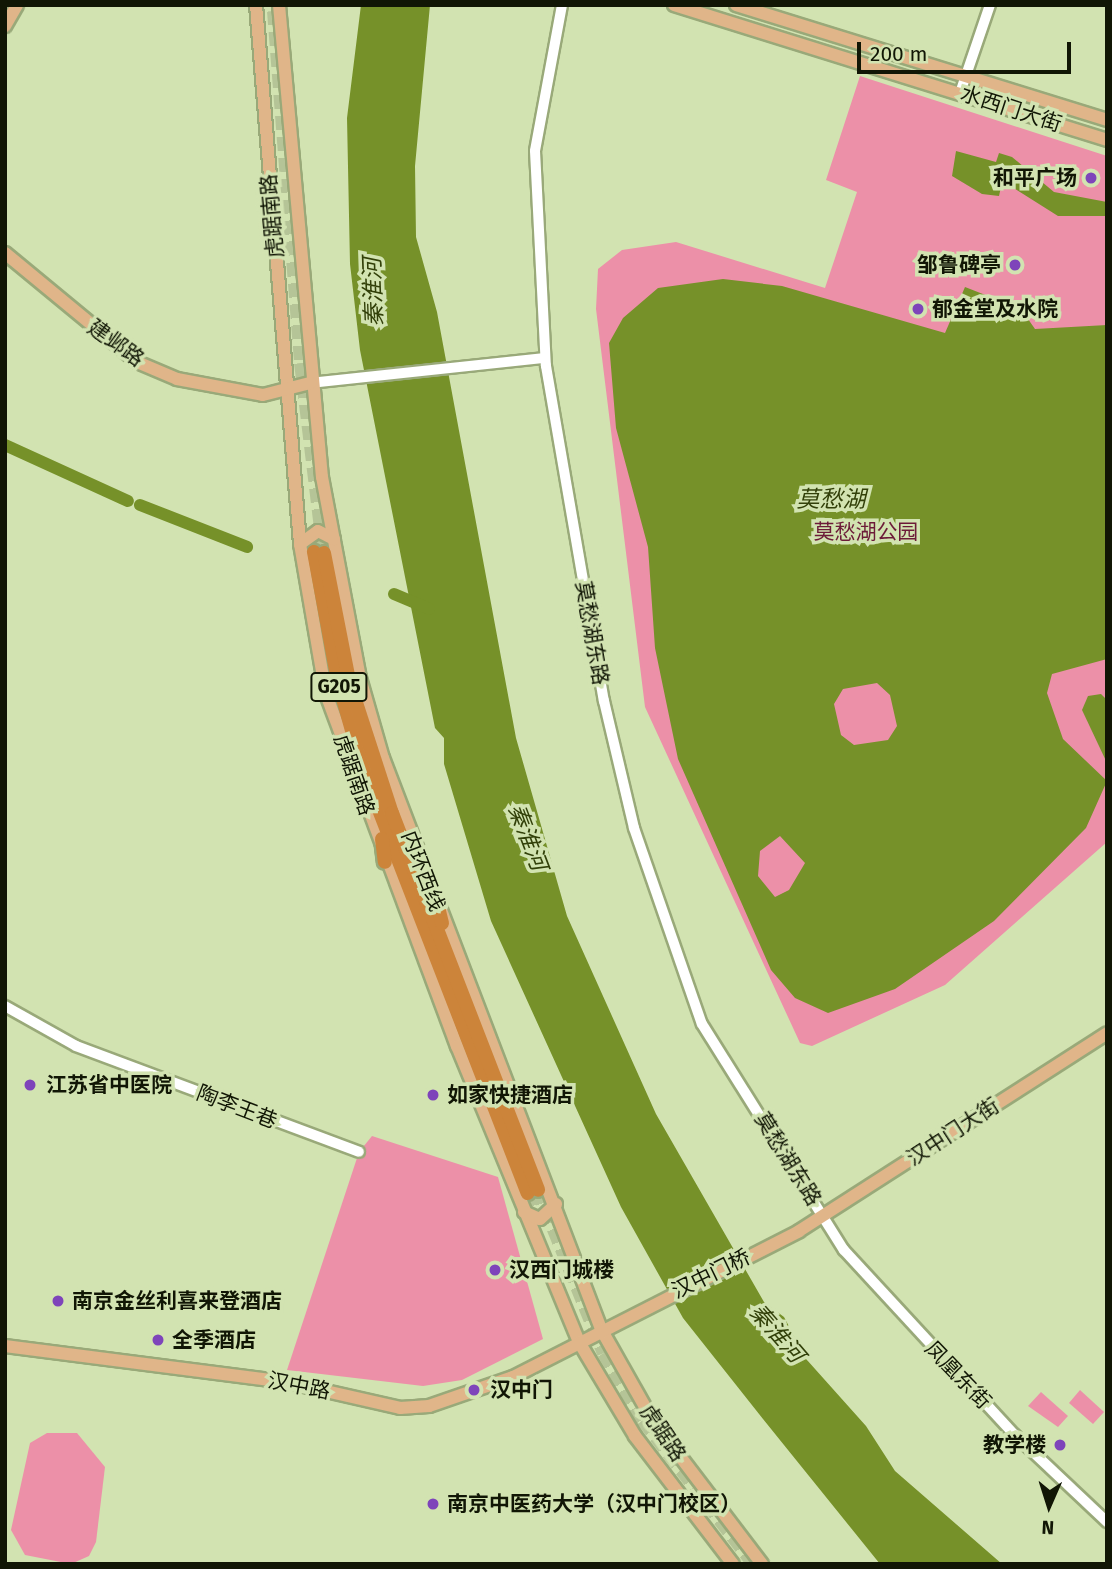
<!DOCTYPE html>
<meta charset="utf-8">
<style>
body{margin:0}
#map{position:relative;width:1112px;height:1569px;overflow:hidden;background:#d2e3b1;font-family:"Fira Sans","Noto Sans SC",sans-serif}
div>[style]{position:absolute}
.green>*{inset:0;background:#ec90a8}
.water>*{inset:0;background:#769129}
.river>*{height:12px;margin:-6px;padding:0 6px;transform-origin:6px;border-radius:6px;background:#769129}
.highway-tunnel>*{height:14px;margin-top:-7px;transform-origin:0;background:repeating-linear-gradient(90deg,#b5c497 0 14px,transparent 0 21px)}
.roads{filter:drop-shadow(2px 0 #99a979) drop-shadow(-2px 0 #99a979) drop-shadow(0 2px #99a979) drop-shadow(0 -2px #99a979)}
.minor>*{height:10px;margin:-5px;padding:0 5px;transform-origin:5px;border-radius:5px;background:#fff}
.major>*{height:12px;margin:-6px;padding:0 6px;transform-origin:6px;border-radius:6px;background:#e0b589}
.highway>*{height:14px;margin:-7px;padding:0 7px;transform-origin:7px;border-radius:7px;background:#cc843a}
.dots>*{width:19px;height:19px;translate:-50% -50%;box-sizing:border-box;border:4px solid #d2e3b1;border-radius:50%}
span{translate:-50% -50%;white-space:nowrap;text-align:center;line-height:1.15;-webkit-text-stroke:7px #d2e3b1;paint-order:stroke}
.shield-label span{padding:2px 5px;background:#d2e3b1;border:2px solid;border-radius:5px;-webkit-text-stroke-width:0}
.shield-label{font-size:19px;color:#111605;font-weight:700}
.street-label{font-size:21px;color:#111605}
.poi-label{font-size:21px;color:#111605;font-weight:700}
.right{translate:-100% -50%;text-align:right}
.left{translate:0 -50%;text-align:left}
.park-label{font-size:21px;color:#6c1b38}
.water-label{font-size:23px;color:#324009;font-style:italic}
.frame{position:absolute;inset:0;border:7px solid #111605;pointer-events:none}
.north{position:absolute;left:1014px;top:1471px;width:70px;height:70px;-webkit-text-stroke:5px #d2e3b1;paint-order:stroke;rotate:183deg;font-size:19px;font-weight:700;line-height:28px;text-align:center;color:#111605}
.north::after{content:'';display:block;margin:auto;width:24px;height:32px;background:#111605;clip-path:polygon(50% 0,100% 100%,50% 72%,0 100%)}
.scale{position:absolute;left:857px;top:42px;width:214px;height:32px;box-sizing:border-box;border:4px solid #111605;border-top:0;padding-left:9px;font-size:21px;line-height:24px;white-space:nowrap;color:#111605;-webkit-text-stroke:5px #d2e3b1;paint-order:stroke}
</style>
<div id="map">
<div class="green">
<i style="clip-path:polygon(860px 76px,1107px 156px,1107px 842px,945px 985px,812px 1046px,800px 1043px,645px 707px,596px 309px,598px 269px,622px 250px,676px 242px,825px 288px,857px 192px,826px 180px)"></i>
<i style="clip-path:polygon(372px 1136px,498px 1177px,543px 1339px,462px 1380px,423px 1386px,287px 1370px,359px 1152px)"></i>
<i style="clip-path:polygon(1080px 1390px,1104px 1412px,1093px 1424px,1069px 1403px)"></i>
<i style="clip-path:polygon(1041px 1392px,1068px 1416px,1058px 1427px,1028px 1406px)"></i>
<i style="clip-path:polygon(47px 1433px,77px 1433px,105px 1467px,96px 1542px,89px 1556px,71px 1564px,25px 1555px,11px 1530px,30px 1443px)"></i>
</div>
<div class="water">
<i style="clip-path:polygon(361px 5px,430px 5px,415px 166px,416px 237px,437px 312px,516px 738px,567px 916px,656px 1114px,764px 1302px,784px 1317px,807px 1360px,866px 1426px,895px 1471px,1002px 1564px,880px 1564px,763px 1419px,683px 1318px,621px 1207px,491px 921px,444px 764px,444px 738px,435px 728px,360px 350px,350px 264px,347px 118px)"></i>
<i style="clip-path:polygon(956px 151px,996px 162px,999px 153px,1012px 157px,1054px 192px,1107px 202px,1107px 216px,1058px 216px,1012px 187px,1001px 187px,999px 196px,982px 194px,952px 176px)"></i>
<i style="clip-path:polygon(evenodd,723px 279px,782px 286px,945px 333px,965px 287px,1021px 309px,1035px 329px,1107px 325px,1107px 659px,1052px 674px,1047px 693px,1063px 739px,1107px 781px,1086px 828px,994px 921px,895px 989px,828px 1013px,795px 998px,771px 970px,678px 759px,655px 648px,648px 547px,616px 428px,609px 343px,623px 318px,658px 288px,723px 279px,877px 683px,890px 695px,897px 726px,888px 740px,854px 745px,841px 735px,834px 704px,843px 689px,877px 683px,723px 279px,780px 836px,805px 863px,789px 890px,775px 897px,758px 876px,760px 851px,780px 836px)"></i>
<i style="clip-path:polygon(1101px 694px,1107px 700px,1107px 763px,1082px 710px,1088px 696px)"></i>
</div>
<div class="river">
<i style="left:5px;top:445px;width:135px;rotate:24.5deg"></i>
<i style="left:140px;top:505px;width:115px;rotate:21.4deg"></i>
<i style="left:394px;top:594px;width:38px;rotate:23deg"></i>
</div>
<div class="highway-tunnel">
<i style="left:274px;top:11px;width:353px;rotate:85.6deg"></i>
<i style="left:301px;top:363px;width:191px;rotate:83.1deg"></i>
<i style="left:538px;top:1190px;width:176px;rotate:68deg"></i>
<i style="left:604px;top:1353px;width:78px;rotate:59.8deg"></i>
<i style="left:643px;top:1420px;width:182px;rotate:52.4deg"></i>
<i style="left:528px;top:1193px;width:38px;rotate:68deg"></i>
</div>
<div class="roads">
<div class="minor">
<i style="left:562px;top:5px;width:148px;rotate:100.5deg"></i>
<i style="left:535px;top:151px;width:215px;rotate:87.1deg"></i>
<i style="left:546px;top:366px;width:340px;rotate:80.2deg"></i>
<i style="left:604px;top:701px;width:130px;rotate:76.7deg"></i>
<i style="left:634px;top:828px;width:207px;rotate:70.9deg"></i>
<i style="left:702px;top:1024px;width:267px;rotate:57.9deg"></i>
<i style="left:844px;top:1250px;width:252px;rotate:47.3deg"></i>
<i style="left:1015px;top:1435px;width:127px;rotate:43.4deg"></i>
<i style="left:960px;top:93px;width:93px;rotate:-71.2deg"></i>
<i style="left:310px;top:383px;width:236px;rotate:-6.1deg"></i>
<i style="left:5px;top:1006px;width:81px;rotate:29.4deg"></i>
<i style="left:76px;top:1046px;width:302px;rotate:20.5deg"></i>
</div>
<div class="major">
<i style="left:256px;top:5px;width:541px;rotate:85.33deg"></i>
<i style="left:300px;top:544px;width:152px;rotate:80.2deg"></i>
<i style="left:326px;top:694px;width:376px;rotate:69.6deg"></i>
<i style="left:457px;top:1046px;width:320px;rotate:67.6deg"></i>
<i style="left:579px;top:1342px;width:109px;rotate:59.2deg"></i>
<i style="left:635px;top:1436px;width:161px;rotate:52.6deg"></i>
<i style="left:279px;top:5px;width:474px;rotate:84.8deg"></i>
<i style="left:322px;top:477px;width:205px;rotate:79.3deg"></i>
<i style="left:360px;top:678px;width:83px;rotate:74deg"></i>
<i style="left:383px;top:758px;width:611px;rotate:69.1deg"></i>
<i style="left:601px;top:1329px;width:106px;rotate:60.5deg"></i>
<i style="left:653px;top:1421px;width:180px;rotate:52.7deg"></i>
<i style="left:674px;top:5px;width:454px;rotate:17.3deg"></i>
<i style="left:736px;top:5px;width:388px;rotate:17.2deg"></i>
<i style="left:5px;top:26px;width:24px;rotate:-60deg"></i>
<i style="left:5px;top:253px;width:171px;rotate:39.5deg"></i>
<i style="left:137px;top:362px;width:43px;rotate:23deg"></i>
<i style="left:177px;top:379px;width:87px;rotate:10.5deg"></i>
<i style="left:263px;top:395px;width:49px;rotate:-14.3deg"></i>
<i style="left:300px;top:544px;width:22px;rotate:-36deg"></i>
<i style="left:318px;top:531px;width:18px;rotate:27deg"></i>
<i style="left:524px;top:1212px;width:17px;rotate:24deg"></i>
<i style="left:540px;top:1219px;width:22px;rotate:-43deg"></i>
<i style="left:5px;top:1346px;width:283px;rotate:7.3deg"></i>
<i style="left:286px;top:1382px;width:117px;rotate:12.8deg"></i>
<i style="left:400px;top:1408px;width:29px;rotate:-4deg"></i>
<i style="left:429px;top:1406px;width:89px;rotate:-19deg"></i>
<i style="left:513px;top:1377px;width:321px;rotate:-27deg"></i>
<i style="left:799px;top:1231px;width:366px;rotate:-32.7deg"></i>
</div>
<div class="highway">
<i style="left:314px;top:552px;width:131px;rotate:79.5deg"></i>
<i style="left:338px;top:681px;width:88px;rotate:74.2deg"></i>
<i style="left:362px;top:766px;width:458px;rotate:68.8deg"></i>
<i style="left:324px;top:553px;width:130px;rotate:78.9deg"></i>
<i style="left:349px;top:681px;width:139px;rotate:72deg"></i>
<i style="left:392px;top:813px;width:404px;rotate:68.8deg"></i>
<i style="left:382px;top:839px;width:23px;rotate:83deg"></i>
<i style="left:435px;top:895px;width:29px;rotate:76deg"></i>
</div>
</div>
<div class="dots">
<i style="left:1091px;top:178px;background:#7e44ba"></i>
<i style="left:1015px;top:265px;background:#7e44ba"></i>
<i style="left:918px;top:309px;background:#7e44ba"></i>
<i style="left:30px;top:1085px;background:#7e44ba"></i>
<i style="left:433px;top:1095px;background:#7e44ba"></i>
<i style="left:495px;top:1270px;background:#7e44ba"></i>
<i style="left:58px;top:1301px;background:#7e44ba"></i>
<i style="left:158px;top:1340px;background:#7e44ba"></i>
<i style="left:474px;top:1390px;background:#7e44ba"></i>
<i style="left:1060px;top:1445px;background:#7e44ba"></i>
<i style="left:433px;top:1504px;background:#7e44ba"></i>
</div>
<div class="shield-label">
<span style="left:339px;top:687px">G205</span>
</div>
<div class="street-label">
<span style="left:1011px;top:109px;rotate:18deg">水西门大街</span>
<span style="left:272px;top:216px;rotate:-95deg">虎踞南路</span>
<span style="left:116px;top:343px;rotate:36deg">建邺路</span>
<span style="left:592px;top:633px;rotate:80deg">莫愁湖东路</span>
<span style="left:354px;top:775px;rotate:71deg">虎踞南路</span>
<span style="left:423px;top:871px;rotate:69deg">内环西线</span>
<span style="left:237px;top:1107px;rotate:21deg">陶李王巷</span>
<span style="left:953px;top:1132px;rotate:-33deg">汉中门大街</span>
<span style="left:788px;top:1159px;rotate:58deg">莫愁湖东路</span>
<span style="left:711px;top:1274px;rotate:-26deg">汉中门桥</span>
<span style="left:958px;top:1375px;rotate:46deg">凤凰东街</span>
<span style="left:299px;top:1386px;rotate:11deg">汉中路</span>
<span style="left:663px;top:1433px;rotate:56deg">虎踞路</span>
</div>
<div class="poi-label">
<span class="right" style="left:1077px;top:178px">和平广场</span>
<span class="right" style="left:1001px;top:265px">邹鲁碑亭</span>
<span class="left" style="left:932px;top:309px">郁金堂及水院</span>
<span class="left" style="left:46px;top:1085px">江苏省中医院</span>
<span class="left" style="left:447px;top:1095px">如家快捷酒店</span>
<span class="left" style="left:509px;top:1270px">汉西门城楼</span>
<span class="left" style="left:72px;top:1301px">南京金丝利喜来登酒店</span>
<span class="left" style="left:172px;top:1340px">全季酒店</span>
<span class="left" style="left:490px;top:1390px">汉中门</span>
<span class="right" style="left:1046px;top:1445px">教学楼</span>
<span class="left" style="left:447px;top:1504px">南京中医药大学（汉中门校区）</span>
</div>
<div class="park-label">
<span style="left:866px;top:532px">莫愁湖公园</span>
</div>
<div class="water-label">
<span style="left:373px;top:292px;rotate:-92deg">秦淮河</span>
<span style="left:831px;top:499px">莫愁湖</span>
<span style="left:528px;top:837px;rotate:69deg">秦淮河</span>
<span style="left:777px;top:1333px;rotate:49deg">秦淮河</span>
</div>
<div class="frame"></div>
<div class="north">N</div>
<div class="scale">200 m</div>
</div>
